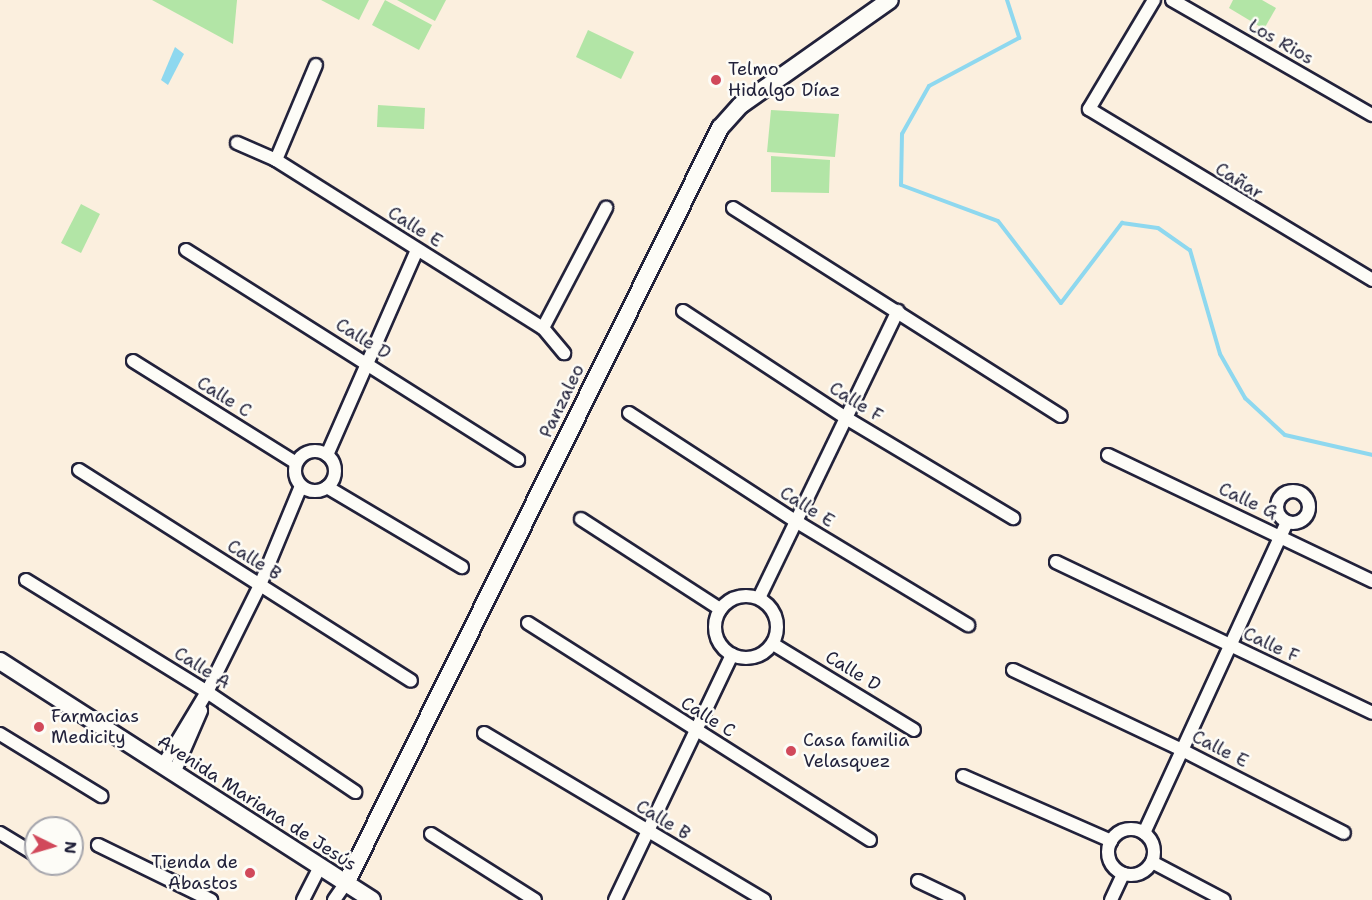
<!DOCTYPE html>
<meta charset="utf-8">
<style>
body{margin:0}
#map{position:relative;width:1372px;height:900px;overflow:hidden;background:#fbefde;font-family:"Shantell Sans",sans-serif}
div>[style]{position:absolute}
.green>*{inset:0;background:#b2e5a6}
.water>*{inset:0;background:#8ed8ef}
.stream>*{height:4px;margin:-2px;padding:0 2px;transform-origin:2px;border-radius:2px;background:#8ed8ef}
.roads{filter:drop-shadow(2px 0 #22223b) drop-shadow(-2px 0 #22223b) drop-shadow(0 2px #22223b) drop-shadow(0 -2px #22223b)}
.street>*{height:12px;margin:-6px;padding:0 6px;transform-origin:6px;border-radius:6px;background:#fdfcf7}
.street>.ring{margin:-6px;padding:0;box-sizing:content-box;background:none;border:12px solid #fdfcf7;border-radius:50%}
.secondary>*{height:16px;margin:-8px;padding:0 8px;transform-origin:8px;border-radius:8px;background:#fdfcf7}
.dots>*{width:16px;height:16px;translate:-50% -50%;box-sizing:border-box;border:3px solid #fdfcf7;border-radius:50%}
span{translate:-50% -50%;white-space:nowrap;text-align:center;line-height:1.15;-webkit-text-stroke:5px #fdfcf7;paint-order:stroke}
.street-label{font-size:18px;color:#22223b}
.poi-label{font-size:18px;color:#22223b}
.left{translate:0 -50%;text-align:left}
.right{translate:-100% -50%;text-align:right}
.north{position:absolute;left:24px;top:816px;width:60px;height:60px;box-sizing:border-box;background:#fdfcf7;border:2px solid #a5a5ac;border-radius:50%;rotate:95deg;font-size:16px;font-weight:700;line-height:24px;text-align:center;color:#22223b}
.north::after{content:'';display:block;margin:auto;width:21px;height:27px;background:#d1495b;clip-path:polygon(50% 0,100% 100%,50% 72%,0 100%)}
</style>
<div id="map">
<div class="green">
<i style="clip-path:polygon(152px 0,237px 0,233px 44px)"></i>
<i style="clip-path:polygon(321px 0,369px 0,359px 20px)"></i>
<i style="clip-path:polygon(385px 0,432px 25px,419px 50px,372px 25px)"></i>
<i style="clip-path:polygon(397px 0,446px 0,435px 21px)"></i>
<i style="clip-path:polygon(1233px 0,1262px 0,1276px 8px,1264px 29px,1229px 8px)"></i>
<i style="clip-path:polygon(588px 30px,634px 52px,621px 79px,576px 57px)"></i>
<i style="clip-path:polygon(378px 105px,425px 108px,424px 129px,377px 127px)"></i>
<i style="clip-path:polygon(771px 110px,839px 114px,835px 157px,767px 152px)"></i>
<i style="clip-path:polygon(771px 156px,830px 160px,829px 193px,771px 192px)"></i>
<i style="clip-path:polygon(81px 204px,100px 214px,81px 253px,61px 243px)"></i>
</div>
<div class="water">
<i style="clip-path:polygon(175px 47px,184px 54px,168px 85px,161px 80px)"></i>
</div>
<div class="stream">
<i style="left:1007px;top:0;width:40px;rotate:72deg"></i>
<i style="left:1019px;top:38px;width:102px;rotate:151.9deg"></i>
<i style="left:929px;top:86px;width:55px;rotate:119.4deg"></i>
<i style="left:902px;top:134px;width:51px;rotate:91.1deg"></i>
<i style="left:901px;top:185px;width:103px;rotate:20.4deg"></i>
<i style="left:998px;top:221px;width:103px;rotate:52.5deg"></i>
<i style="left:1061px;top:303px;width:101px;rotate:-52.7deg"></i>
<i style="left:1122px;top:223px;width:36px;rotate:8deg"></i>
<i style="left:1158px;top:228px;width:39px;rotate:35deg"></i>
<i style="left:1190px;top:250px;width:108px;rotate:73.9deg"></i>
<i style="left:1220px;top:354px;width:51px;rotate:60.4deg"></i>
<i style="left:1245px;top:398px;width:54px;rotate:42.8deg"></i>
<i style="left:1285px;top:435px;width:89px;rotate:12.9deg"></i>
</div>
<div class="roads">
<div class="street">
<i style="left:1154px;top:0;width:127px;rotate:120.8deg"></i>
<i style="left:1089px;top:109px;width:331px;rotate:31.1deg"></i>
<i style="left:1172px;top:0;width:231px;rotate:29.9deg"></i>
<i style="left:237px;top:143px;width:43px;rotate:23.6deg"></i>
<i style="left:276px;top:160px;width:315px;rotate:32.2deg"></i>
<i style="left:543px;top:328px;width:33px;rotate:50deg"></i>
<i style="left:276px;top:160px;width:103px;rotate:-67.2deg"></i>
<i style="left:733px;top:208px;width:388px;rotate:32.4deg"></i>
<i style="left:186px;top:250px;width:393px;rotate:32.3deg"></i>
<i style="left:683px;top:311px;width:195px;rotate:33.3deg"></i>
<i style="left:846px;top:418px;width:195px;rotate:30.9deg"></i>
<i style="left:543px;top:328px;width:136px;rotate:-62.3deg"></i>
<i style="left:133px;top:361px;width:192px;rotate:32deg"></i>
<i style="left:629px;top:413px;width:200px;rotate:33deg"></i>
<i style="left:797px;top:522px;width:200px;rotate:31.1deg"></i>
<i class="ring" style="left:295px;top:451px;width:28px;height:28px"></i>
<i style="left:327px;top:455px;width:224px;rotate:-66.3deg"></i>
<i style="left:1108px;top:455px;width:293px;rotate:25.5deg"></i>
<i style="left:79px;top:470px;width:393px;rotate:32.4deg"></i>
<i style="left:327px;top:487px;width:157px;rotate:30.7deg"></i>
<i class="ring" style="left:1277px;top:491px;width:20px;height:20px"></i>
<i style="left:581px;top:519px;width:166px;rotate:32.9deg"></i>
<i style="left:1056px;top:562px;width:350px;rotate:25.5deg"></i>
<i style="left:26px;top:580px;width:213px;rotate:31.7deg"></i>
<i style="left:207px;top:692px;width:179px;rotate:34deg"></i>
<i class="ring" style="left:715px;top:596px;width:50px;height:50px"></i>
<i style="left:759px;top:598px;width:319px;rotate:-64.2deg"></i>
<i style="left:528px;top:623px;width:405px;rotate:32.4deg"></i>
<i style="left:773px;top:644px;width:165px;rotate:31.4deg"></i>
<i style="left:1013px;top:670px;width:185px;rotate:25.3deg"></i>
<i style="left:1180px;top:749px;width:184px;rotate:27.1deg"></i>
<i style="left:484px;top:733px;width:326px;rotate:30.8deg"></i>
<i style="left:0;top:734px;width:119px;rotate:31.5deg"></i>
<i style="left:163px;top:765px;width:85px;rotate:-58.9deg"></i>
<i style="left:207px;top:692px;width:119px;rotate:-63.6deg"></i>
<i style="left:260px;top:585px;width:107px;rotate:-67.5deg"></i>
<i style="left:174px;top:773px;width:68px;rotate:-66.5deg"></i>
<i style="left:963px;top:776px;width:162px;rotate:23.7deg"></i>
<i class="ring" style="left:1108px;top:829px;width:34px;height:34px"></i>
<i style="left:0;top:833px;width:42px;rotate:31.4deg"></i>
<i style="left:1144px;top:833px;width:342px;rotate:-65.3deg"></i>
<i style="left:431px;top:834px;width:123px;rotate:32.4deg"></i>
<i style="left:98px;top:845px;width:126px;rotate:26deg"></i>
<i style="left:1152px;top:862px;width:81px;rotate:27.8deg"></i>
<i style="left:918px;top:881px;width:44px;rotate:25.4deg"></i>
<i style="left:303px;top:900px;width:38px;rotate:-63deg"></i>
<i style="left:334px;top:900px;width:21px;rotate:-55deg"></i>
<i style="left:615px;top:900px;width:272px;rotate:-64.5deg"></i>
<i style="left:1111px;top:900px;width:29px;rotate:-65deg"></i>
</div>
<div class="secondary">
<i style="left:0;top:661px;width:442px;rotate:32.7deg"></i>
<i style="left:346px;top:883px;width:843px;rotate:-63.65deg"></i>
<i style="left:720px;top:128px;width:31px;rotate:-48deg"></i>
<i style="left:741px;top:105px;width:182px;rotate:-35.2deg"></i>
</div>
</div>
<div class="dots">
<i style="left:716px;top:80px;background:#d1495b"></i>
<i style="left:39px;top:727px;background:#d1495b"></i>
<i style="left:791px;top:751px;background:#d1495b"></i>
<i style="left:250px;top:873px;background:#d1495b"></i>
</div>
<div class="street-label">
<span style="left:1281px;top:42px;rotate:30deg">Los Rios</span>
<span style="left:1239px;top:181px;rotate:32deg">Cañar</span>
<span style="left:415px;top:227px;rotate:32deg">Calle E</span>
<span style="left:363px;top:339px;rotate:32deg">Calle D</span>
<span style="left:224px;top:397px;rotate:32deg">Calle C</span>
<span style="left:562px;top:401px;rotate:-64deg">Panzaleo</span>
<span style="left:856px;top:402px;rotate:32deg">Calle F</span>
<span style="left:1248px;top:501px;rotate:25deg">Calle G</span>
<span style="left:807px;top:507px;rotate:32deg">Calle E</span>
<span style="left:254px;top:560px;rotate:32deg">Calle B</span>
<span style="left:1271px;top:645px;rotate:25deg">Calle F</span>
<span style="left:202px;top:668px;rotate:32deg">Calle A</span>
<span style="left:853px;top:671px;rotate:31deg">Calle D</span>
<span style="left:708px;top:717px;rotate:32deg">Calle C</span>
<span style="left:1220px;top:749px;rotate:27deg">Calle E</span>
<span style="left:257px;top:803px;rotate:33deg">Avenida Mariana de Jesús</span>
<span style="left:663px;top:820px;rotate:31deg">Calle B</span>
</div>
<div class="poi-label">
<span class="left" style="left:728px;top:80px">Telmo<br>Hidalgo Díaz</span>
<span class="left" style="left:51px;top:727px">Farmacias<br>Medicity</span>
<span class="left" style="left:803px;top:751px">Casa familia<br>Velasquez</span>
<span class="right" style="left:238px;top:873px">Tienda de<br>Abastos</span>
</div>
<div class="north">N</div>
</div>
